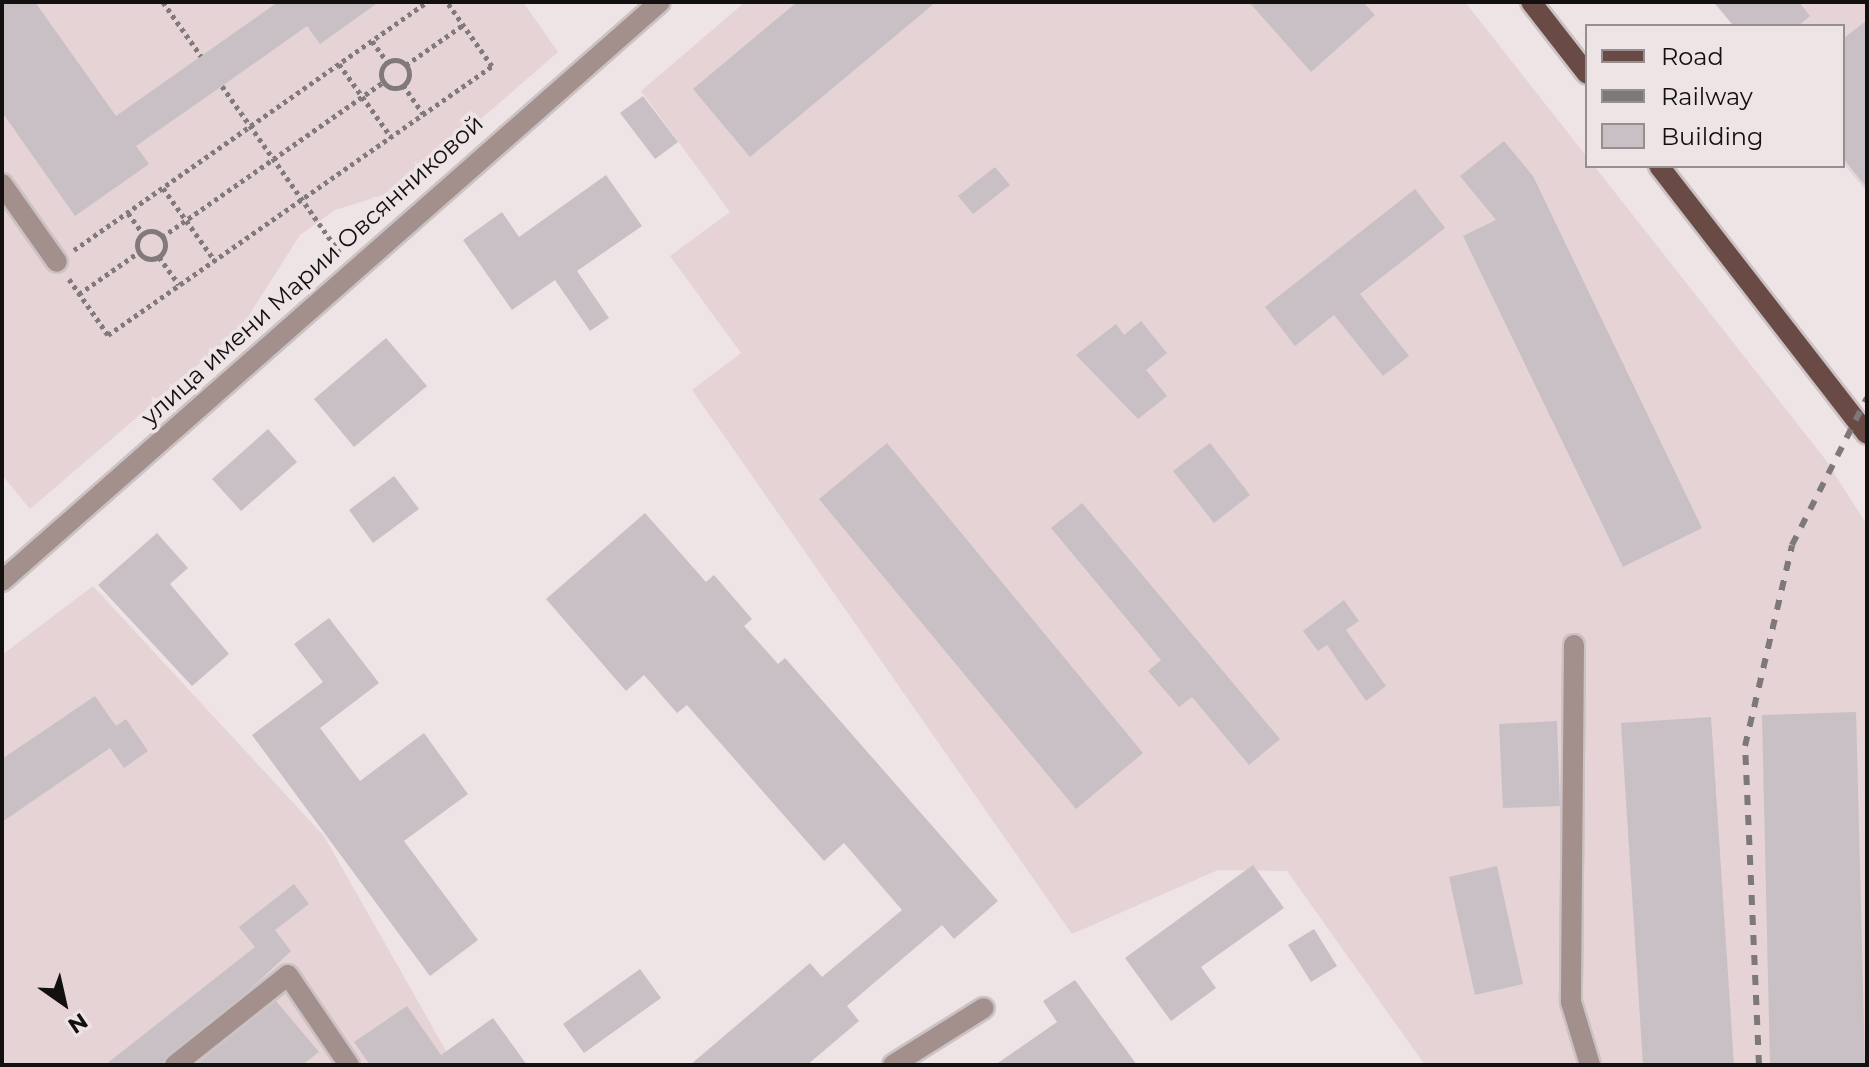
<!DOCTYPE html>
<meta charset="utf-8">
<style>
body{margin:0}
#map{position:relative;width:1869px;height:1067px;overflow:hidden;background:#eee4e6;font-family:Montserrat,sans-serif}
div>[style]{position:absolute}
.built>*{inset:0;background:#e5d3d6}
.building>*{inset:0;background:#c8c0c4}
.path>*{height:5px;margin-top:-2.5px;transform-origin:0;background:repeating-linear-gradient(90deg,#817a7b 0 4px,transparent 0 8px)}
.path>.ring{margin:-2.5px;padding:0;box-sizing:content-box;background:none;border:5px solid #817a7b;border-radius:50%}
.roads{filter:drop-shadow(2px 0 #cbc2c4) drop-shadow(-2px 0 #cbc2c4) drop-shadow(0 2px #cbc2c4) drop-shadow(0 -2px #cbc2c4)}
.minor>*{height:20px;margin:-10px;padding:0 10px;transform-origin:10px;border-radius:10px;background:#a3908d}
.major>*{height:20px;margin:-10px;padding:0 10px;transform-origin:10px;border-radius:10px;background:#694a44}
.rail>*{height:6px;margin-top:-3px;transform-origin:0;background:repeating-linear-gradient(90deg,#7e7879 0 10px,transparent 0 20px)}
span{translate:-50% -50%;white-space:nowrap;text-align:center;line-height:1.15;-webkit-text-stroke:7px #eee4e6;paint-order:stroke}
.street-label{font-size:24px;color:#131010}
.frame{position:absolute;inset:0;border:4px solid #131010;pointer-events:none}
.legend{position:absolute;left:1585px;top:24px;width:260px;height:144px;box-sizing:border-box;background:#eee4e6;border:2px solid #968f90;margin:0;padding:10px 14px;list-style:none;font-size:24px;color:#131010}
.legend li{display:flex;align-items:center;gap:16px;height:40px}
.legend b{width:40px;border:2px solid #968f90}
.north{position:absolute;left:24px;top:963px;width:80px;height:80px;-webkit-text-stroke:6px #eee4e6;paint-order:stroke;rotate:146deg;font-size:22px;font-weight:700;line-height:32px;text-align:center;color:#131010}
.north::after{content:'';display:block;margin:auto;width:28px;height:36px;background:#131010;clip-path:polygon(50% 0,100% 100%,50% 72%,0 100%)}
</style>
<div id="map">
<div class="built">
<i style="clip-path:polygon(2px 2px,523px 2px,558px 52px,399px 190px,335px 210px,300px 235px,241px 328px,30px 509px,2px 475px)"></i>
<i style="clip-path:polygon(745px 2px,1465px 2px,1825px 459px,1867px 525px,1867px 1065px,1425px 1065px,1287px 871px,1218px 870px,1072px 934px,692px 390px,741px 353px,670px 256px,730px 212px,641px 91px)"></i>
<i style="clip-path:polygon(1713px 2px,1867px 2px,1867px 192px,1843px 163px,1843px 26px,1733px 26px)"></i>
<i style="clip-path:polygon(93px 586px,324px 836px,454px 1065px,2px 1065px,2px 655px)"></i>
</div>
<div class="building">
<i style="clip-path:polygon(2px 2px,35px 2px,116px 116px,278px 2px,379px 2px,320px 44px,307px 26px,222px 86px,136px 146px,149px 164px,75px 216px,2px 112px)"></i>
<i style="clip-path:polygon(797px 2px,936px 2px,750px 157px,693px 89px)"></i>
<i style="clip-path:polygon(1249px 2px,1363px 2px,1375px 15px,1311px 72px)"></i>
<i style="clip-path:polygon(1714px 2px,1799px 2px,1810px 16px,1798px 26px,1734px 26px)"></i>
<i style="clip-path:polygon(1867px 20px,1867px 188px,1843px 158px,1843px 39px)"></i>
<i style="clip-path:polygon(643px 96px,678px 142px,655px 159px,620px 113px)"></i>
<i style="clip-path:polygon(1504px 141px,1533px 176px,1702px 528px,1623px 567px,1463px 236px,1496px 220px,1460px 176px)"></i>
<i style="clip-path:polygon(995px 167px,1010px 185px,973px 214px,958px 196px)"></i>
<i style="clip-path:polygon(606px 175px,642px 226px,577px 271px,609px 318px,590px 331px,555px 280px,512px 310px,463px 240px,502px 212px,519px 237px)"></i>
<i style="clip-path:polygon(1415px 189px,1445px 228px,1360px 294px,1409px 356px,1383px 376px,1334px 315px,1295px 346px,1265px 307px)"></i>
<i style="clip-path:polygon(1141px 321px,1167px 353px,1146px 370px,1167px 396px,1138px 419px,1076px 355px,1116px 324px,1124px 335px)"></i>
<i style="clip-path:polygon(386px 338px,427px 386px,354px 447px,314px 399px)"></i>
<i style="clip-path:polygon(268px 429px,297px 462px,241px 511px,212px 479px)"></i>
<i style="clip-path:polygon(887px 443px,1143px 753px,1076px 809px,819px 499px)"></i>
<i style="clip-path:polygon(1210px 443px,1250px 495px,1214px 523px,1173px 471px)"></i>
<i style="clip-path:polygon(394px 476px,419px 509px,373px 543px,349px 510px)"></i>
<i style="clip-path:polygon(1082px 503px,1280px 739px,1249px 765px,1192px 697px,1179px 707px,1148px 671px,1161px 660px,1051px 528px)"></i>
<i style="clip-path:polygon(645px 513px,706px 582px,714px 575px,752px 619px,744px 626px,778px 664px,785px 658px,998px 901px,954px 939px,942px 925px,847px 1006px,859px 1021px,807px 1065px,690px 1065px,810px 963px,822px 977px,902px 910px,844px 843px,824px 861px,687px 705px,677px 713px,644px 675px,626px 691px,546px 599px)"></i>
<i style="clip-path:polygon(157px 533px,188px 568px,170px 584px,229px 654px,192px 686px,98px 585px)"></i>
<i style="clip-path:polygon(1344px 600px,1359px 621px,1346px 630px,1386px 686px,1366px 701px,1327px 645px,1318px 651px,1303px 631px)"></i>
<i style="clip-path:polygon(329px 618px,379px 683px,320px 728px,360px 781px,424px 733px,468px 794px,404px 841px,478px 940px,430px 976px,252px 735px,323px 682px,294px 644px)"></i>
<i style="clip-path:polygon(95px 696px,116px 726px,126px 719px,148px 751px,124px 768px,110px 748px,2px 822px,2px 759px)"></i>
<i style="clip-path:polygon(1856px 712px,1865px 1065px,1770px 1065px,1762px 715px)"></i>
<i style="clip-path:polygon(1711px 717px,1734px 1065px,1643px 1065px,1621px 723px)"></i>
<i style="clip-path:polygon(1557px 721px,1560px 806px,1503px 808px,1499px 724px)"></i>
<i style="clip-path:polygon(1253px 865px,1284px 908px,1201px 967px,1216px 988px,1171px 1021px,1125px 958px)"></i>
<i style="clip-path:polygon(1497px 866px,1523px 984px,1475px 995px,1449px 877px)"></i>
<i style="clip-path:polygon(294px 884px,309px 904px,275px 930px,291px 951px,260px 980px,162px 1065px,105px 1065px,255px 947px,239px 927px)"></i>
<i style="clip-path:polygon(1314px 929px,1337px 966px,1311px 982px,1288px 945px)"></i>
<i style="clip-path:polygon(640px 969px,661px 998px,584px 1053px,563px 1024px)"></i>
<i style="clip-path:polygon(1075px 980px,1137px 1065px,995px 1065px,1057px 1022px,1043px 1001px)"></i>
<i style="clip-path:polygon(276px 1001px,319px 1052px,302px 1065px,196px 1065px)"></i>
<i style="clip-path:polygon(407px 1006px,441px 1055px,493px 1018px,527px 1065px,370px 1065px,354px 1042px)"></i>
</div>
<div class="path">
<i style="left:163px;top:2px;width:66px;rotate:54.9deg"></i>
<i style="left:372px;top:41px;width:26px;rotate:54deg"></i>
<i class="ring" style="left:381px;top:60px;width:23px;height:23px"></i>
<i style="left:339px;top:64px;width:90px;rotate:54.5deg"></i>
<i style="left:406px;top:65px;width:70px;rotate:-35.1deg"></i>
<i style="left:403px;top:85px;width:35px;rotate:55deg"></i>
<i style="left:222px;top:86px;width:207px;rotate:54.8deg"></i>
<i style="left:163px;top:188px;width:90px;rotate:54.5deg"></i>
<i style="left:128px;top:213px;width:26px;rotate:54deg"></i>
<i class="ring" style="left:137px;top:231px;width:23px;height:23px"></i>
<i style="left:162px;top:237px;width:270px;rotate:-35deg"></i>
<i style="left:74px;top:250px;width:431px;rotate:-35.1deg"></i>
<i style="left:159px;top:257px;width:34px;rotate:54deg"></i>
<i style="left:69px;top:279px;width:68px;rotate:55.1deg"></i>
<i style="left:108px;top:335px;width:469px;rotate:-35deg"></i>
<i style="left:492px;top:66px;width:78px;rotate:-125.1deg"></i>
<i style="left:79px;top:294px;width:73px;rotate:-35deg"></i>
</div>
<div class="roads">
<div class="minor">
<i style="left:2px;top:184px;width:95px;rotate:54.8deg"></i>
<i style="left:2px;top:581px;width:876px;rotate:-41.35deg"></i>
<i style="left:1574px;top:645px;width:357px;rotate:90.5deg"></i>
<i style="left:1571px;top:1002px;width:66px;rotate:73.2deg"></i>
<i style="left:175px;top:1065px;width:144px;rotate:-38.5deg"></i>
<i style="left:288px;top:975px;width:109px;rotate:55.9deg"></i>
<i style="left:893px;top:1065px;width:107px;rotate:-32.1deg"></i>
</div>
<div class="major">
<i style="left:1531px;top:2px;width:91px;rotate:52.1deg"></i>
<i style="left:1659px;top:166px;width:339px;rotate:52.2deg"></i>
</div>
</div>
<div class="rail">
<i style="left:1759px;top:1065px;width:319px;rotate:-92.5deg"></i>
<i style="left:1745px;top:746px;width:206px;rotate:-76.8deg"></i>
<i style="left:1792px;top:545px;width:165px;rotate:-63deg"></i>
</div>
<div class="street-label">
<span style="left:312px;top:270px;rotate:-42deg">улица имени Марии Овсянниковой</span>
</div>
<div class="frame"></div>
<ul class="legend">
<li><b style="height:10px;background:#694a44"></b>Road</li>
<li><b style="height:10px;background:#7e7879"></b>Railway</li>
<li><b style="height:22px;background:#c8c0c4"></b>Building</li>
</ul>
<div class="north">N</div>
</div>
